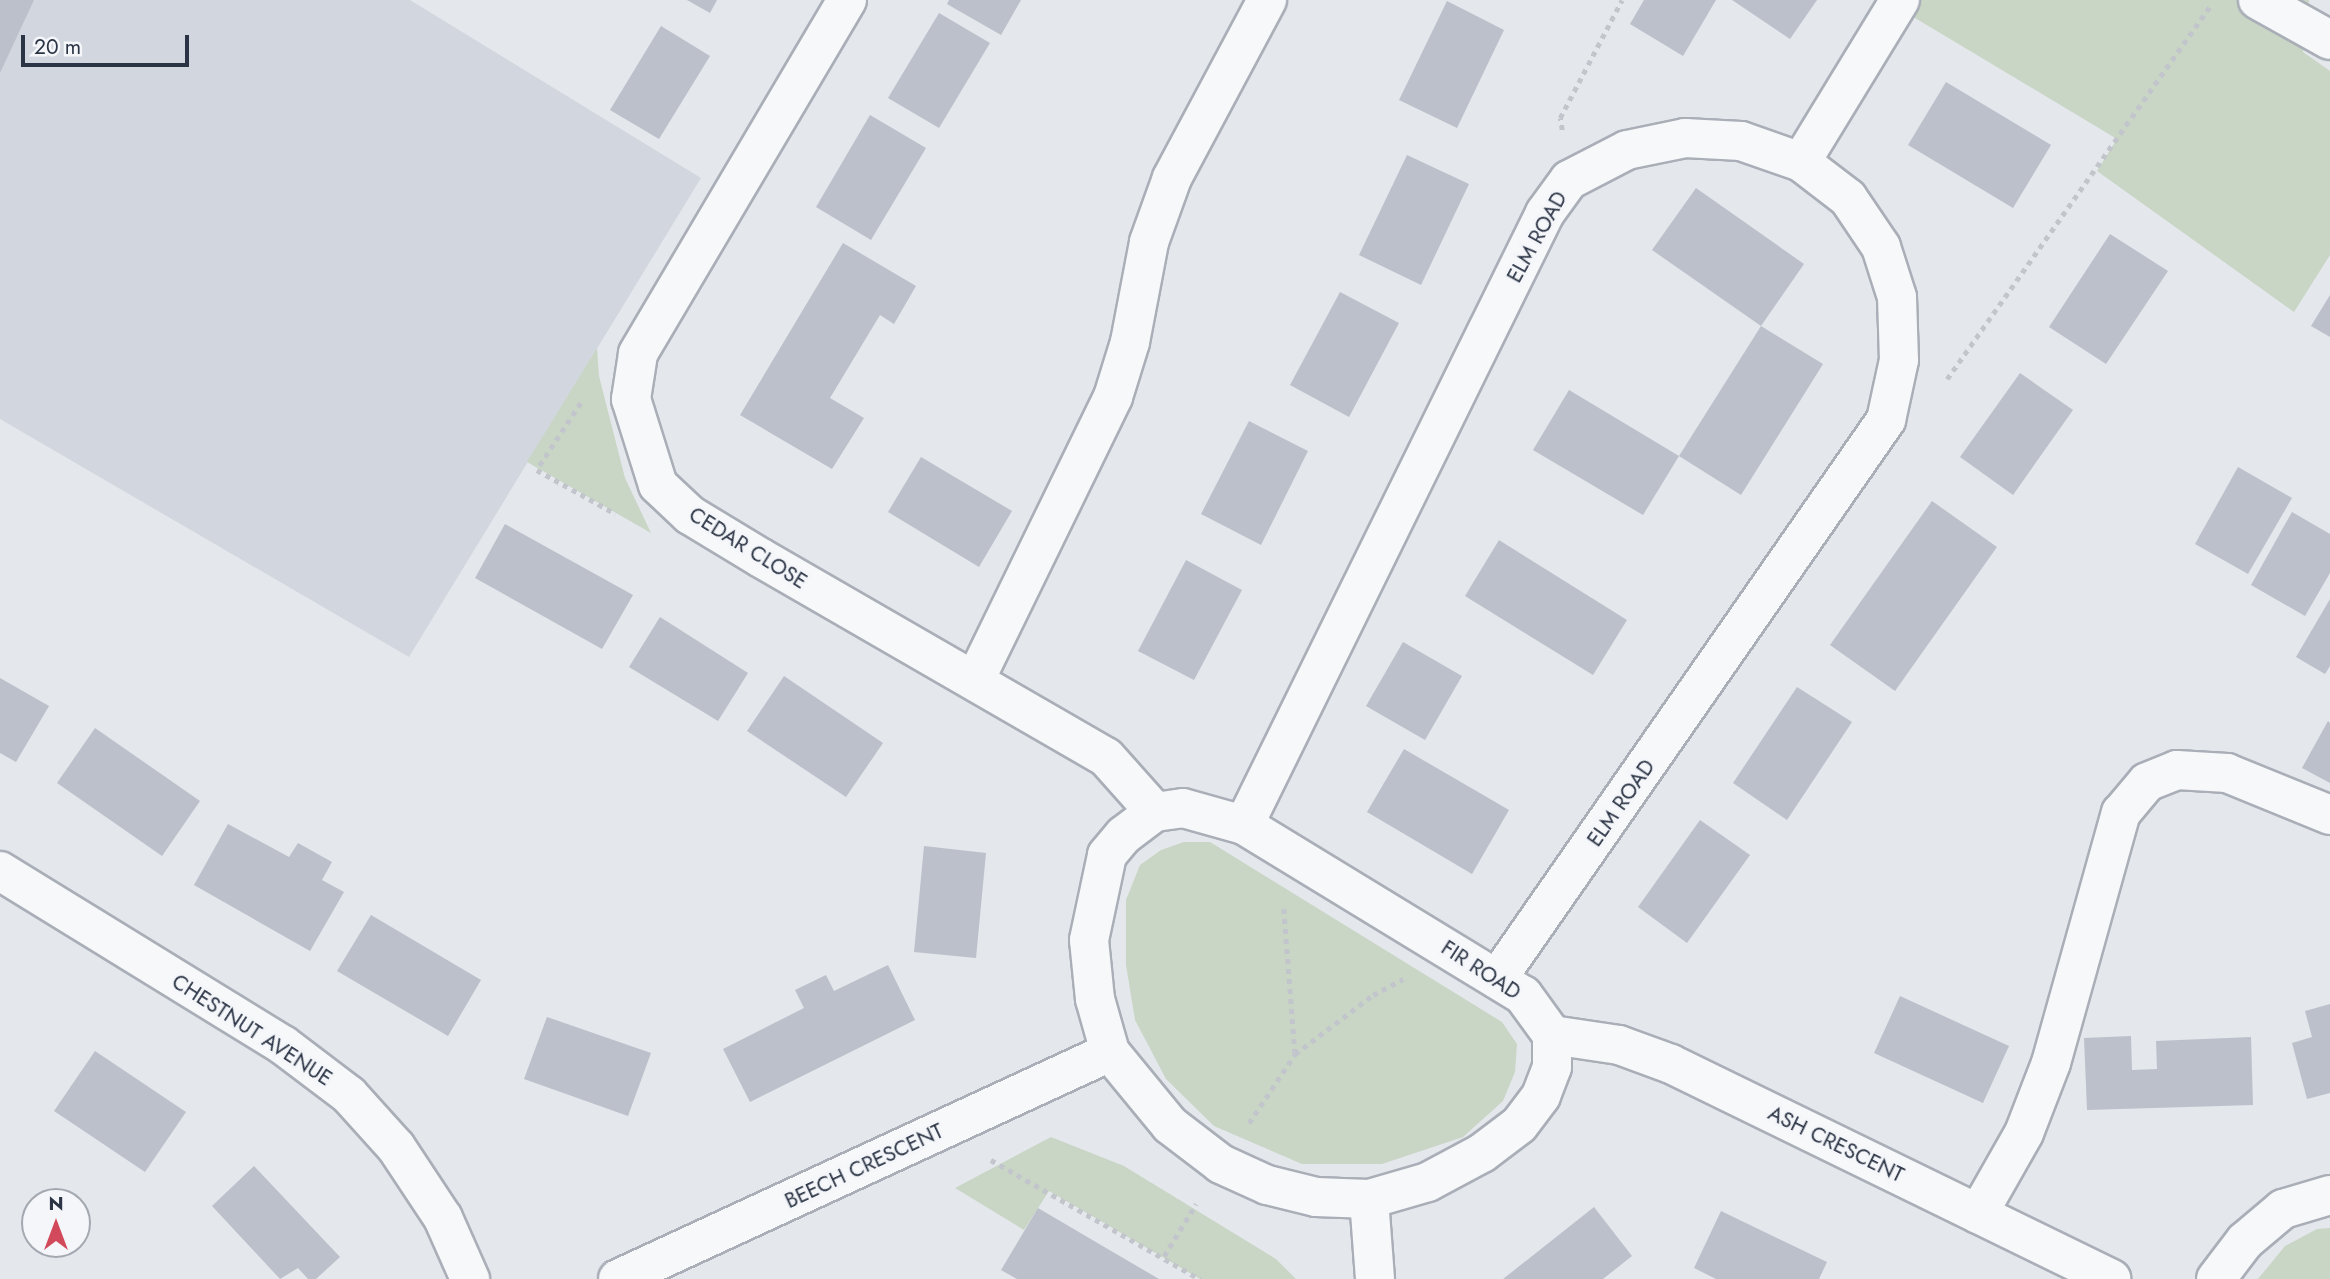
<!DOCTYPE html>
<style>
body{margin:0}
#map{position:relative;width:2330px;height:1279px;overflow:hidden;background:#e4e7ec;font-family:Jost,sans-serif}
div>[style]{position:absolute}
.built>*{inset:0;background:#d2d6de}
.green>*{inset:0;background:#c9d6c5}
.building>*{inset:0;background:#bbc0ca}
.path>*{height:4.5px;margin-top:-2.25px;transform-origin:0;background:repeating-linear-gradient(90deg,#c2c5cb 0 5px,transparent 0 10px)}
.roads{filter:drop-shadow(2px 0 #a9aeb7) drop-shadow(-2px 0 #a9aeb7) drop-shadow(0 2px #a9aeb7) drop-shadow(0 -2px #a9aeb7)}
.minor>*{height:38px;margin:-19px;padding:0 19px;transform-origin:19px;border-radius:19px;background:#f7f8fa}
span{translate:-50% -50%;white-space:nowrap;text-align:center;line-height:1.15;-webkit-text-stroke:6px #f4f6f9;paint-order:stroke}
.street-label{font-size:21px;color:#2b3445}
.north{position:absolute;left:21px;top:1188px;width:70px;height:70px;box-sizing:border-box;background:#f4f6f9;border:2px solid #a4a8b1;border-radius:50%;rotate:0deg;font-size:19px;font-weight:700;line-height:28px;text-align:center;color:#2b3445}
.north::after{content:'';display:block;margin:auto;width:24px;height:32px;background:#d1495b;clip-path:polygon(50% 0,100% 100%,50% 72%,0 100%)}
.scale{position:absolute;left:21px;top:35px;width:168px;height:32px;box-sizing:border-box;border:4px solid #2b3445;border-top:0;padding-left:9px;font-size:21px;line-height:24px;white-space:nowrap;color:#2b3445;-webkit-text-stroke:5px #f4f6f9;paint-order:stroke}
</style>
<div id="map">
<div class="built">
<i style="clip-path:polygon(0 0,410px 0,701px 178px,409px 657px,0 419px)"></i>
</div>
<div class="green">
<i style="clip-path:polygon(1885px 0,2309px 0,2303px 52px,2330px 71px,2330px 255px,2294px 312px,2097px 171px,2117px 139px)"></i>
<i style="clip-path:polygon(597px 348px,599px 376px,625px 478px,651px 533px,527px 462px)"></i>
<i style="clip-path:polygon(1184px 842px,1210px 842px,1502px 1022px,1517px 1044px,1515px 1072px,1503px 1101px,1463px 1137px,1382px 1164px,1302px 1164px,1214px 1126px,1166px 1079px,1135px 1020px,1126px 965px,1126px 900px,1140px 865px,1161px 850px)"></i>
<i style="clip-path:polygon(1051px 1137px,1124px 1166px,1276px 1259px,1296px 1279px,1200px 1279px,1049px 1191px,1024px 1230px,955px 1188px)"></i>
<i style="clip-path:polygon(2330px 1228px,2330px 1279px,2258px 1279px,2285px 1246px,2317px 1229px)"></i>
</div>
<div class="building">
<i style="clip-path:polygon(0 0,34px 0,0 73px)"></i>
<i style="clip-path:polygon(687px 0,717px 0,710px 13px)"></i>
<i style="clip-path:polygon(949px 0,1021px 0,1001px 35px,947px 4px)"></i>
<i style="clip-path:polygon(1644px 0,1716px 0,1683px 56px,1630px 24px)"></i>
<i style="clip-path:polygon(1732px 0,1817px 0,1790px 39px)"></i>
<i style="clip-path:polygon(1447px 1px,1504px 30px,1457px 128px,1399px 100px)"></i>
<i style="clip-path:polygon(939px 13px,990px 43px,939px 128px,888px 98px)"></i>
<i style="clip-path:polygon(661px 26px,710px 56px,659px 139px,610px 110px)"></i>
<i style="clip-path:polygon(1946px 82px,2051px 145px,2013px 208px,1908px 145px)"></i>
<i style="clip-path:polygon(870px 115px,926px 148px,871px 240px,816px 207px)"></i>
<i style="clip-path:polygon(1407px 155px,1469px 184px,1421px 285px,1359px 255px)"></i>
<i style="clip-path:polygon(1696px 188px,1804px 264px,1761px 326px,1652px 250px)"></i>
<i style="clip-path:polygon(2110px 234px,2168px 271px,2106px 364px,2049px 327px)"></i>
<i style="clip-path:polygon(843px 243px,916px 286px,894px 324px,880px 315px,830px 398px,864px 418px,832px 469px,740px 415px)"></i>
<i style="clip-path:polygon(1340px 292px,1399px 323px,1349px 417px,1290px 385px)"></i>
<i style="clip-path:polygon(2330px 295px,2330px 337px,2311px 326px)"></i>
<i style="clip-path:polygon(1761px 326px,1823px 364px,1741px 495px,1679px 456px)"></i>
<i style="clip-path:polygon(2020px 373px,2073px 410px,2013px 495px,1960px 457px)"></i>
<i style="clip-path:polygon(1569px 390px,1679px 456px,1643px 515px,1533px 450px)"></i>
<i style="clip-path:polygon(1249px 421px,1308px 451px,1261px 545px,1201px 514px)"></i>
<i style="clip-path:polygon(921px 457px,1012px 511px,979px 567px,888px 512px)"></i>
<i style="clip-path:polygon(2238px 467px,2292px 498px,2248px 574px,2195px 544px)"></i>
<i style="clip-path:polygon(1932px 501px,1997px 547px,1895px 691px,1830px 645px)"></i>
<i style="clip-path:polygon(2292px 512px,2330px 534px,2330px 573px,2305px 616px,2251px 585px)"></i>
<i style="clip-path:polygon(505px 524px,633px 595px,602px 649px,475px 578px)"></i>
<i style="clip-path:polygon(1499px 540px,1627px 620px,1593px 675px,1465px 596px)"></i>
<i style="clip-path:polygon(1186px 560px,1242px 590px,1194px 680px,1138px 651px)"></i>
<i style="clip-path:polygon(2330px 599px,2330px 666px,2325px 674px,2296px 657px)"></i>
<i style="clip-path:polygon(660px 617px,748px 673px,718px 721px,629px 667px)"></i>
<i style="clip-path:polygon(1403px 642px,1462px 676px,1425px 740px,1366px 706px)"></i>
<i style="clip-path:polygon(784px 676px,883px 743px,846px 797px,747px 731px)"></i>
<i style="clip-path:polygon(0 678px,49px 706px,16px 762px,0 753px)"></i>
<i style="clip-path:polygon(1797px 687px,1852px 722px,1787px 820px,1733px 783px)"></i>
<i style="clip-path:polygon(2328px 721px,2330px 723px,2330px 783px,2302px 768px)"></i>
<i style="clip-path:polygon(95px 728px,200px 801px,162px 856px,57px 783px)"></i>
<i style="clip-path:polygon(1404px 749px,1509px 810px,1472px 874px,1367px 812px)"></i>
<i style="clip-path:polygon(1700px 820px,1750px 855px,1687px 943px,1638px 907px)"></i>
<i style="clip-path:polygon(228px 824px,289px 857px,298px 843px,332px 862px,322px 880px,344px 892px,310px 951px,194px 885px)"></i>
<i style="clip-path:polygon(924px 846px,986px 853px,976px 958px,914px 952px)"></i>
<i style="clip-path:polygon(371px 915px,481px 980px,448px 1036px,337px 971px)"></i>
<i style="clip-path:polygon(888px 965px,915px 1020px,750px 1102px,723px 1049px,804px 1008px,795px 990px,826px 975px,834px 991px)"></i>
<i style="clip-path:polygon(1900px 996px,2009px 1046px,1983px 1103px,1874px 1053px)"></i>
<i style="clip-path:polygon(2330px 1004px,2330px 1093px,2307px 1099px,2292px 1043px,2312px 1037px,2305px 1011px)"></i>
<i style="clip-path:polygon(547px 1017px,651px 1053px,628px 1116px,524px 1079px)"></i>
<i style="clip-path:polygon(2131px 1036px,2132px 1070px,2157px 1069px,2156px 1041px,2251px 1037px,2253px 1105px,2087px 1110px,2084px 1038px)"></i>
<i style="clip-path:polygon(95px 1051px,186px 1112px,145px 1172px,54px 1111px)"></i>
<i style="clip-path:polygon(254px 1166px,340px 1257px,316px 1279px,308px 1279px,298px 1268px,280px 1279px,212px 1206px)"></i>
<i style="clip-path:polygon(1594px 1207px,1632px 1256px,1603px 1279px,1503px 1279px)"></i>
<i style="clip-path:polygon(1038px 1208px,1106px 1248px,1159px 1279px,1017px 1279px,1001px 1270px)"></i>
<i style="clip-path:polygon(1721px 1211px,1827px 1262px,1819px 1279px,1716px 1279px,1694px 1268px)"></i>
</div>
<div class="path">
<i style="left:1562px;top:130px;width:12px;rotate:-99deg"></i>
<i style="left:1560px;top:118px;width:133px;rotate:-62.3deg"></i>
<i style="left:1947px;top:379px;width:456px;rotate:-54.8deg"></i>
<i style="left:581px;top:403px;width:80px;rotate:123.3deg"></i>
<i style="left:537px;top:470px;width:90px;rotate:29.1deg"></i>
<i style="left:1284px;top:909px;width:144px;rotate:85.6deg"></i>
<i style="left:1249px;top:1123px;width:83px;rotate:-56.3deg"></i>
<i style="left:1295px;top:1054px;width:98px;rotate:-37.1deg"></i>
<i style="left:1373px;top:995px;width:34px;rotate:-28deg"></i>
<i style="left:991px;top:1160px;width:241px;rotate:29.7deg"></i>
<i style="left:1164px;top:1256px;width:61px;rotate:-58.4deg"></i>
</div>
<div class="roads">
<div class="minor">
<i style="left:847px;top:0;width:411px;rotate:120.6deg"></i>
<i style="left:638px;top:354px;width:46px;rotate:98.8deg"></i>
<i style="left:631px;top:399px;width:90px;rotate:72.6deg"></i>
<i style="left:658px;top:485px;width:44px;rotate:43.2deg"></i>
<i style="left:690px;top:515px;width:83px;rotate:31.2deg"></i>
<i style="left:761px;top:558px;width:398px;rotate:30deg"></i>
<i style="left:1106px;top:757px;width:74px;rotate:48.3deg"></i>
<i style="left:2258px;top:0;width:82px;rotate:29.1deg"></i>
<i style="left:1801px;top:162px;width:190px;rotate:-58.6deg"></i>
<i style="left:975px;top:680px;width:315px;rotate:-64deg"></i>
<i style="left:1113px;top:397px;width:58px;rotate:-72.8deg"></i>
<i style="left:1130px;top:342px;width:102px;rotate:-79.2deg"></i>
<i style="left:1149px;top:242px;width:68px;rotate:-70.2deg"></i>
<i style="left:1172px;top:178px;width:202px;rotate:-61.9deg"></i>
<i style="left:1183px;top:808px;width:63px;rotate:15.6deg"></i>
<i style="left:1244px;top:825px;width:327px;rotate:31.4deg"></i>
<i style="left:1523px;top:995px;width:49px;rotate:54.1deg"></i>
<i style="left:1552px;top:1035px;width:32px;rotate:90deg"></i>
<i style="left:1552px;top:1067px;width:31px;rotate:111deg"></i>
<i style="left:1541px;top:1096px;width:36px;rotate:127deg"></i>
<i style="left:1519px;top:1125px;width:46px;rotate:142.9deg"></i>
<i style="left:1482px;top:1153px;width:61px;rotate:151.8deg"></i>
<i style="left:1428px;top:1182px;width:61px;rotate:163.9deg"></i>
<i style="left:1369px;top:1199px;width:53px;rotate:-177.8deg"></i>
<i style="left:1316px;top:1197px;width:50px;rotate:-166.2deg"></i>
<i style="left:1267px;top:1185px;width:51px;rotate:-155.5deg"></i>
<i style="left:1221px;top:1164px;width:64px;rotate:-142.6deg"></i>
<i style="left:1170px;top:1125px;width:94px;rotate:-129.4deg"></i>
<i style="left:1110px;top:1052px;width:55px;rotate:-105.8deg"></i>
<i style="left:1095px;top:999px;width:59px;rotate:-95.8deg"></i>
<i style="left:1089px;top:940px;width:87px;rotate:-78deg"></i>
<i style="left:1107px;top:855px;width:26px;rotate:-50deg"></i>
<i style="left:1124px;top:835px;width:39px;rotate:-37deg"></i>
<i style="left:1155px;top:812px;width:28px;rotate:-8deg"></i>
<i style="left:1244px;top:825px;width:682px;rotate:-63.81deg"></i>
<i style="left:1545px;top:213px;width:41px;rotate:-54deg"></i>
<i style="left:1569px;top:180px;width:65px;rotate:-27.3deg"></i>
<i style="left:1627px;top:150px;width:59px;rotate:-11.7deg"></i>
<i style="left:1685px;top:138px;width:56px;rotate:3.1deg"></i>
<i style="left:1741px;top:141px;width:64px;rotate:19.3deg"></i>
<i style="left:1801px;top:162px;width:59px;rotate:37.5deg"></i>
<i style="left:1848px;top:198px;width:59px;rotate:56deg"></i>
<i style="left:1881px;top:247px;width:52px;rotate:72.3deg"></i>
<i style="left:1897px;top:297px;width:63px;rotate:88.2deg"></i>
<i style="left:1899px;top:360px;width:61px;rotate:102.2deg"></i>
<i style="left:1886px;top:420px;width:681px;rotate:124.83deg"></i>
<i style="left:0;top:871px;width:332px;rotate:31.6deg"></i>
<i style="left:283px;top:1045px;width:83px;rotate:37.1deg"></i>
<i style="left:349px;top:1095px;width:70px;rotate:47.9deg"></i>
<i style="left:396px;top:1147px;width:85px;rotate:56.5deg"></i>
<i style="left:443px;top:1218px;width:67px;rotate:66.1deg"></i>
<i style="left:1552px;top:1035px;width:68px;rotate:8.5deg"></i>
<i style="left:1619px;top:1045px;width:55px;rotate:20.1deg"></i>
<i style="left:1671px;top:1064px;width:490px;rotate:26deg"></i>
<i style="left:1369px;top:1199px;width:80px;rotate:85.7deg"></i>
<i style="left:1978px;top:1214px;width:93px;rotate:-60.4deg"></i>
<i style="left:2024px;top:1133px;width:75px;rotate:-68.9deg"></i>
<i style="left:2051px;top:1063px;width:260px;rotate:-74.4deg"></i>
<i style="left:2121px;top:813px;width:40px;rotate:-50deg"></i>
<i style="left:2147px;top:782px;width:32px;rotate:-22deg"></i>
<i style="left:2177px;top:770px;width:50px;rotate:3.4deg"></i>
<i style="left:2227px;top:773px;width:111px;rotate:22.2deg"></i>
<i style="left:618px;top:1279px;width:542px;rotate:-24.77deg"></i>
<i style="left:2216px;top:1279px;width:48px;rotate:-52.7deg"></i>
<i style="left:2245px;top:1241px;width:50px;rotate:-40.1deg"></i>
<i style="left:2283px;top:1209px;width:49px;rotate:-16.6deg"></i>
</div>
</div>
<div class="street-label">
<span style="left:1537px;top:237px;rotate:-61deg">ELM ROAD</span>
<span style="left:748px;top:548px;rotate:32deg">CEDAR CLOSE</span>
<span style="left:1621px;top:803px;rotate:-55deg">ELM ROAD</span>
<span style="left:1481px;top:970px;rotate:33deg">FIR ROAD</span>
<span style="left:252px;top:1030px;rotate:33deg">CHESTNUT AVENUE</span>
<span style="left:1836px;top:1144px;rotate:26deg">ASH CRESCENT</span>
<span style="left:864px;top:1166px;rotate:-25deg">BEECH CRESCENT</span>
</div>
<div class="north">N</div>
<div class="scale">20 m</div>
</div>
